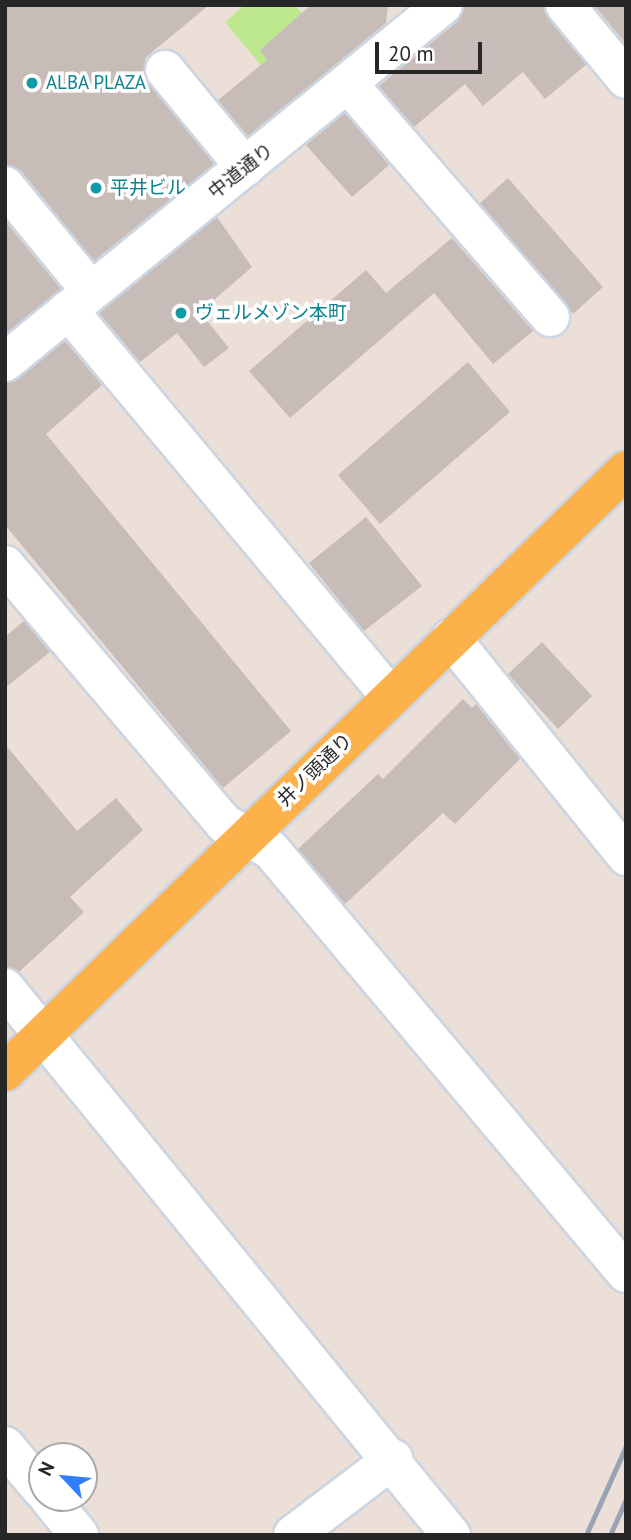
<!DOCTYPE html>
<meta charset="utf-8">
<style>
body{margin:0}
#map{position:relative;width:631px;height:1540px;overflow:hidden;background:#ecdfd7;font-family:"PT Sans","Noto Sans JP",sans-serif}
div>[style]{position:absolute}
.green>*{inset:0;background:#bee88d}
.building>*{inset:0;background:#c7bcb7}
.roads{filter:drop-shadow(2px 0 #ccd5e2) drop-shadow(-2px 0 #ccd5e2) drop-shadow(0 2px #ccd5e2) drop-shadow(0 -2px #ccd5e2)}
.minor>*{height:38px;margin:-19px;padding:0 19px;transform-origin:19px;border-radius:19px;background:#fff}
.major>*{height:38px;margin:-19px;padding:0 19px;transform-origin:19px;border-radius:19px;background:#fdb14a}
.rail>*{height:5px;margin:-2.5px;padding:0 2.5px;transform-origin:2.5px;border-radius:2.5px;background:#9aa3b4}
.dots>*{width:19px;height:19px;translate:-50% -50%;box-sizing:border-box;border:4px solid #fff;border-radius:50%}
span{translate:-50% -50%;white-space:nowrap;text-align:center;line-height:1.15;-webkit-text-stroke:7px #fff;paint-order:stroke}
.culture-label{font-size:19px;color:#0d838f}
.left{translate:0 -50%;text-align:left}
.street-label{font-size:19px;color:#272727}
.frame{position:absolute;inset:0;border:7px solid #272727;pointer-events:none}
.north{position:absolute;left:28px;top:1442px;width:70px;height:70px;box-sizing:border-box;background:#fff;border:2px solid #a9a9a9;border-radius:50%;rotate:296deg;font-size:19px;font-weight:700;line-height:28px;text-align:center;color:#272727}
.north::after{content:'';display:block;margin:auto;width:24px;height:32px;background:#317fff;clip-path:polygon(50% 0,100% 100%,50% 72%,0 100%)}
.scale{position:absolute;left:375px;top:42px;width:107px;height:32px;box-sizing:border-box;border:4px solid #272727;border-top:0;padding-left:9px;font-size:21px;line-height:24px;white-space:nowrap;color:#272727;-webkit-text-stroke:5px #fff;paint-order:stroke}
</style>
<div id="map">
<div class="green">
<i style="clip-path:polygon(245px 5px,295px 5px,342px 60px,291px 102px,225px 22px)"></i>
</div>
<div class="building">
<i style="clip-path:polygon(5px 5px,209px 5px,146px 57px,143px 73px,214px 164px,94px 261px,22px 172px,5px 165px)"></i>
<i style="clip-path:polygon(311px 5px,388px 5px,386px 23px,248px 136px,218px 100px,267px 60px,260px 50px)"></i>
<i style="clip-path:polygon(465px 5px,544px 5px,586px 65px,545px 99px,523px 72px,483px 106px,465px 84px,414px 127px,379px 86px,457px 22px)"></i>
<i style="clip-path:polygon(594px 5px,626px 5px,626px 44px)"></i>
<i style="clip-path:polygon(345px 113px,389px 165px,352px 197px,306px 145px)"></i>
<i style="clip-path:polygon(508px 178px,603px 287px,573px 314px,480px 203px)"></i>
<i style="clip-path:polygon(217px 217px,252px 267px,200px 312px,229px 348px,204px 367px,177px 333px,140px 362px,99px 313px)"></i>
<i style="clip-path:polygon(5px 221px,61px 289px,5px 334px)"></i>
<i style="clip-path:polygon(452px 238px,533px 331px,493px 364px,434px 293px,290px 418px,249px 371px,366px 270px,386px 293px)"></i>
<i style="clip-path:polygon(65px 341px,102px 385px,46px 434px,291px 731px,223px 788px,5px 525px,5px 383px)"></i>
<i style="clip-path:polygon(468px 362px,510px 412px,380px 524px,338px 475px)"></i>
<i style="clip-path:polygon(366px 517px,422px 586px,364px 631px,309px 563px)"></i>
<i style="clip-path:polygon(24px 621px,50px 652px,5px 688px,5px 637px)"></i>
<i style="clip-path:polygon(542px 642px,592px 696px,558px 729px,508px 674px)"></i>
<i style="clip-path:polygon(463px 699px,472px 708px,476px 704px,520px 759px,455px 824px,443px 813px,345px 904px,298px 849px,378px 774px,383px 779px)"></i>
<i style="clip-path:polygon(5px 744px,77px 831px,116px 798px,143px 830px,70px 897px,84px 912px,19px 972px,5px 967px)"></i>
</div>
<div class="roads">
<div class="minor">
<i style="left:565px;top:5px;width:96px;rotate:50.5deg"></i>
<i style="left:165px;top:70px;width:126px;rotate:50.5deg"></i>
<i style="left:349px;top:85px;width:307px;rotate:49.1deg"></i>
<i style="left:5px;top:186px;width:134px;rotate:50.7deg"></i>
<i style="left:68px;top:310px;width:503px;rotate:50.17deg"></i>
<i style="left:5px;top:362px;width:565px;rotate:-39.18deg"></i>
<i style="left:5px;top:565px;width:340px;rotate:49.7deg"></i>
<i style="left:225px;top:824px;width:53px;rotate:29.5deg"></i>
<i style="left:271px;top:850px;width:552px;rotate:50deg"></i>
<i style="left:451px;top:638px;width:280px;rotate:51.2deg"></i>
<i style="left:5px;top:988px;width:706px;rotate:50.81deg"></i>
<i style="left:5px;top:1446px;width:57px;rotate:49.9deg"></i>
<i style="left:49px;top:1498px;width:48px;rotate:51deg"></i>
<i style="left:293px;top:1535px;width:126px;rotate:-37.2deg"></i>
</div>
<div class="major">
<i style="left:5px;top:1072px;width:865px;rotate:-44.11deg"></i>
</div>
</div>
<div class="rail">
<i style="left:586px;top:1535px;width:98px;rotate:-65.8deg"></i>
<i style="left:610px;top:1535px;width:39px;rotate:-66deg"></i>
</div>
<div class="dots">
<i style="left:32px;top:83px;background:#0f9aa8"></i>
<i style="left:96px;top:188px;background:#0f9aa8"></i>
<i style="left:181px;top:313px;background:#0f9aa8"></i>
</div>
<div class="culture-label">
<span class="left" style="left:46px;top:83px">ALBA PLAZA</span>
<span class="left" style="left:110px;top:188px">平井ビル</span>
<span class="left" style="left:195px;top:313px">ヴェルメゾン本町</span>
</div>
<div class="street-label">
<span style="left:241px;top:171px;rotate:-38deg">中道通り</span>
<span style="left:315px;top:770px;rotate:-44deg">井ノ頭通り</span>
</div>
<div class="frame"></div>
<div class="north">N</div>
<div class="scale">20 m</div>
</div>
